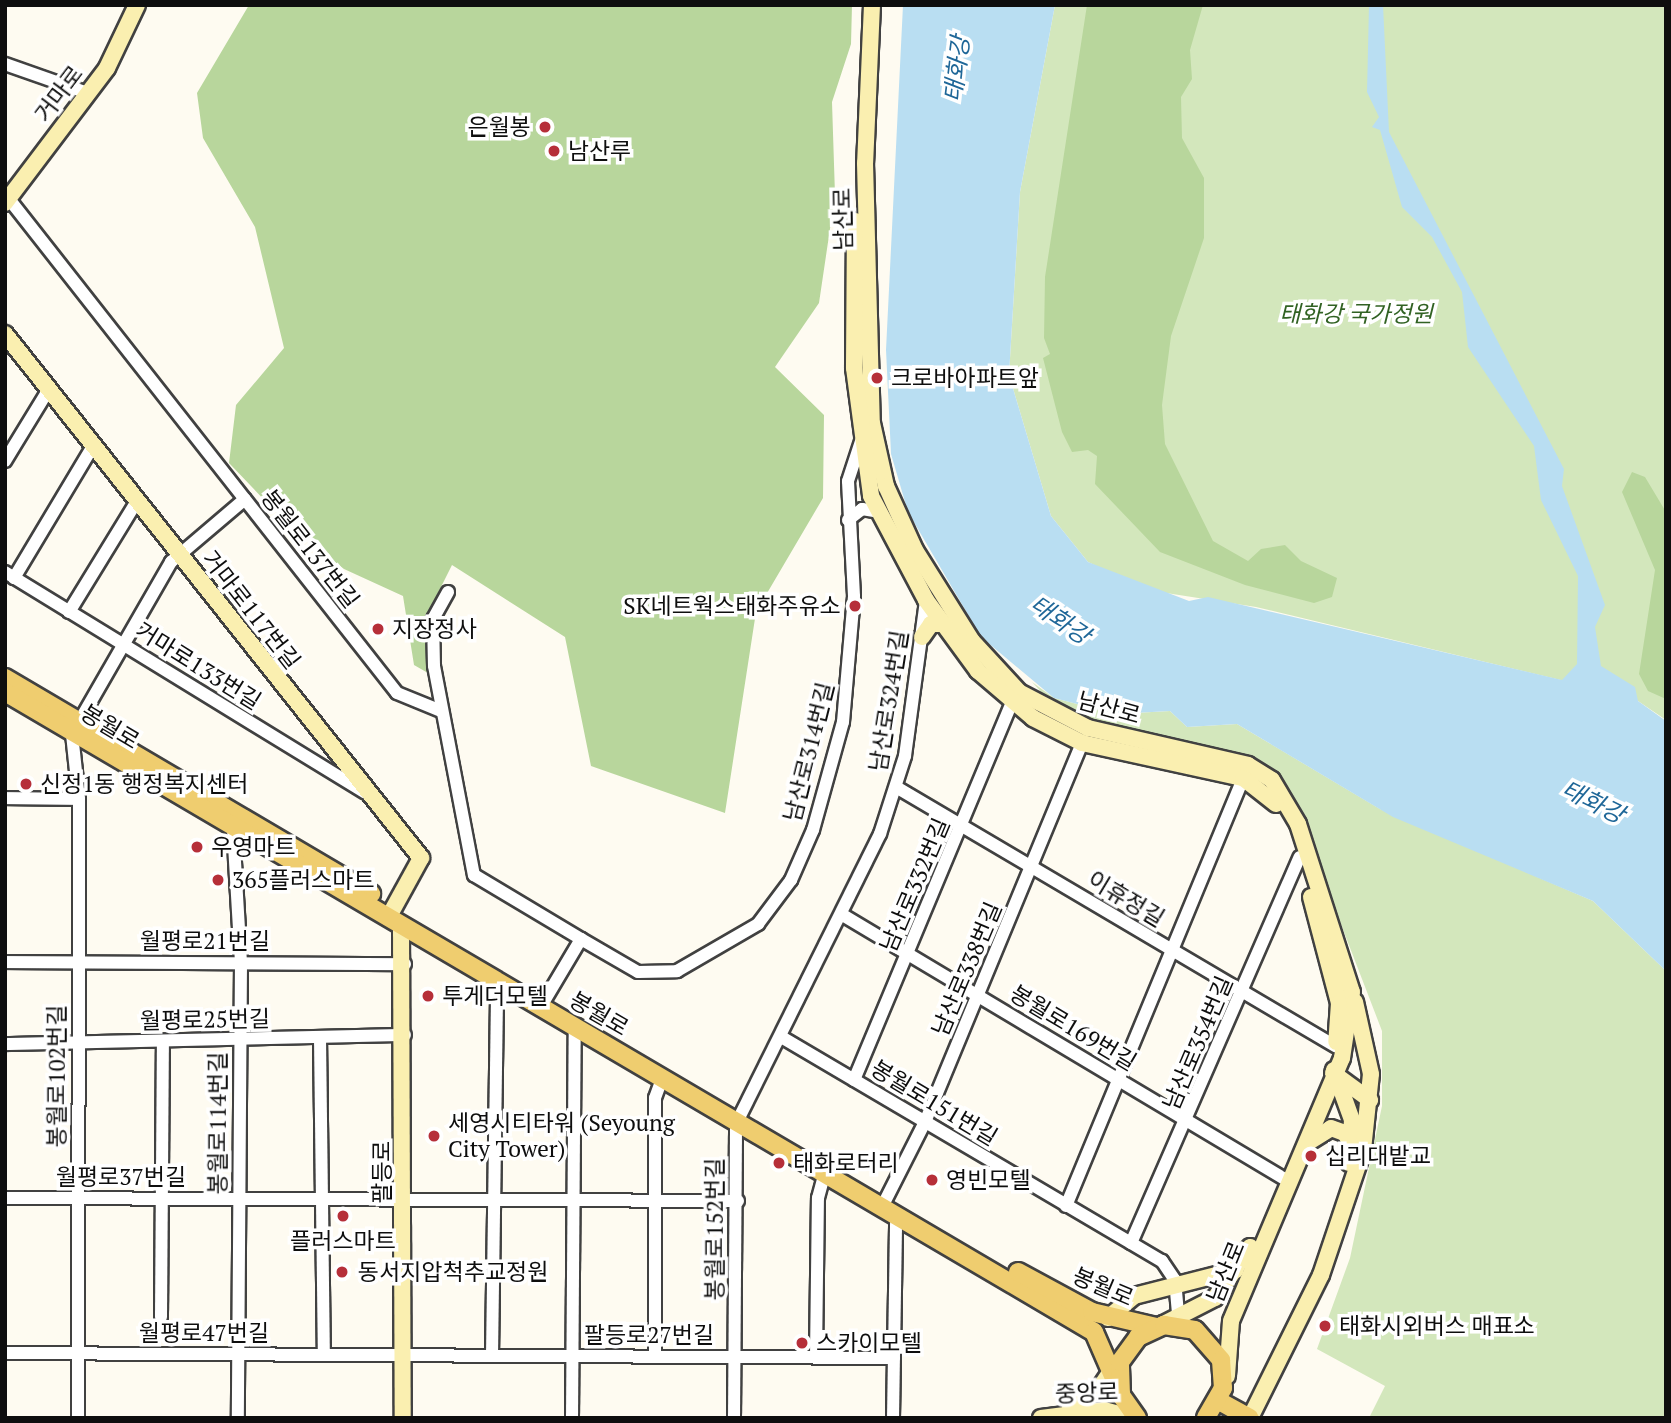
<!DOCTYPE html>
<meta charset="utf-8">
<style>
body{margin:0}
#map{position:relative;width:1671px;height:1423px;overflow:hidden;background:#fefbf1;font-family:"PT Serif","Noto Sans KR",serif}
div>[style]{position:absolute}
.green>*{inset:0;background:#d3e7bc}
.forest>*{inset:0;background:#b8d69c}
.water>*{inset:0;background:#b9def2}
.roads{filter:drop-shadow(2px 0 #414141) drop-shadow(-2px 0 #414141) drop-shadow(0 2px #414141) drop-shadow(0 -2px #414141)}
.street>*{height:12px;margin:-6px;padding:0 6px;transform-origin:6px;border-radius:6px;background:#fff}
.secondary>*{height:16px;margin:-8px;padding:0 8px;transform-origin:8px;border-radius:8px;background:#faefb0}
.primary>*{height:18px;margin:-9px;padding:0 9px;transform-origin:9px;border-radius:9px;background:#efcd6f}
.dots>*{width:19px;height:19px;translate:-50% -50%;box-sizing:border-box;border:4px solid #fff;border-radius:50%}
span{translate:-50% -50%;white-space:nowrap;text-align:center;line-height:1.15;-webkit-text-stroke:7px #fff;paint-order:stroke}
.street-label{font-size:23px;color:#0e0e0e}
.poi-label{font-size:23px;color:#0e0e0e}
.right{translate:-100% -50%;text-align:right}
.left{translate:0 -50%;text-align:left}
.park-label{font-size:23px;color:#316223;font-style:italic}
.water-label{font-size:24px;color:#1f6798;font-style:italic}
.frame{position:absolute;inset:0;border:7px solid #0e0e0e;pointer-events:none}
</style>
<div id="map">
<div class="green">
<i style="clip-path:polygon(1055px 5px,1666px 5px,1666px 720px,1638px 701px,1569px 682px,1256px 607px,1147px 590px,1088px 562px,1051px 516px,1009px 375px,1020px 192px)"></i>
<i style="clip-path:polygon(1032px 682px,1054px 698px,1116px 714px,1170px 711px,1187px 727px,1237px 724px,1380px 809px,1593px 901px,1666px 971px,1666px 1418px,1369px 1418px,1385px 1386px,1317px 1349px,1350px 1258px,1382px 1106px,1382px 1031px,1297px 810px,1248px 765px,1059px 711px)"></i>
</div>
<div class="forest">
<i style="clip-path:polygon(249px 5px,852px 5px,851px 44px,832px 102px,835px 195px,819px 303px,775px 367px,824px 415px,823px 498px,756px 612px,725px 813px,591px 766px,565px 637px,452px 565px,429px 611px,428px 673px,414px 665px,403px 596px,344px 569px,291px 528px,229px 463px,236px 405px,284px 348px,255px 227px,203px 138px,197px 93px)"></i>
<i style="clip-path:polygon(1087px 5px,1203px 5px,1190px 50px,1192px 79px,1181px 97px,1182px 138px,1204px 178px,1204px 238px,1171px 336px,1162px 405px,1165px 444px,1213px 541px,1248px 561px,1261px 549px,1285px 545px,1301px 561px,1337px 578px,1332px 597px,1314px 603px,1245px 585px,1160px 552px,1095px 484px,1097px 456px,1088px 450px,1072px 452px,1062px 432px,1043px 358px,1050px 354px,1044px 338px,1045px 277px)"></i>
<i style="clip-path:polygon(1632px 472px,1645px 477px,1666px 512px,1666px 699px,1648px 691px,1639px 674px,1655px 570px,1622px 492px)"></i>
</div>
<div class="water">
<i style="clip-path:polygon(903px 5px,1055px 5px,1020px 192px,1009px 375px,1051px 516px,1088px 562px,1189px 601px,1208px 597px,1562px 680px,1577px 664px,1578px 576px,1541px 500px,1534px 446px,1468px 347px,1462px 292px,1432px 237px,1402px 207px,1380px 130px,1372px 127px,1379px 117px,1367px 92px,1369px 5px,1383px 5px,1389px 132px,1564px 469px,1562px 486px,1605px 605px,1595px 627px,1601px 666px,1635px 687px,1638px 701px,1666px 721px,1666px 971px,1593px 901px,1393px 817px,1237px 724px,1187px 727px,1170px 711px,1116px 714px,1054px 698px,981px 637px,908px 512px,891px 454px,886px 350px)"></i>
</div>
<div class="roads">
<div class="street">
<i style="left:5px;top:64px;width:88px;rotate:19.3deg"></i>
<i style="left:9px;top:199px;width:628px;rotate:51.85deg"></i>
<i style="left:397px;top:693px;width:48px;rotate:22.2deg"></i>
<i style="left:5px;top:461px;width:84px;rotate:-58.6deg"></i>
<i style="left:848px;top:520px;width:18px;rotate:-38deg"></i>
<i style="left:862px;top:509px;width:17px;rotate:10deg"></i>
<i style="left:5px;top:572px;width:422px;rotate:31.5deg"></i>
<i style="left:14px;top:578px;width:154px;rotate:-59.1deg"></i>
<i style="left:448px;top:592px;width:31px;rotate:119deg"></i>
<i style="left:433px;top:619px;width:47px;rotate:88.8deg"></i>
<i style="left:434px;top:666px;width:213px;rotate:79.2deg"></i>
<i style="left:474px;top:875px;width:125px;rotate:30.9deg"></i>
<i style="left:581px;top:939px;width:80px;rotate:120.7deg"></i>
<i style="left:69px;top:612px;width:130px;rotate:-58.5deg"></i>
<i style="left:79px;top:722px;width:185px;rotate:-60.1deg"></i>
<i style="left:171px;top:562px;width:97px;rotate:-40.4deg"></i>
<i style="left:72px;top:734px;width:65px;rotate:83.9deg"></i>
<i style="left:79px;top:799px;width:619px;rotate:90.09deg"></i>
<i style="left:896px;top:787px;width:510px;rotate:30.54deg"></i>
<i style="left:5px;top:798px;width:74px;rotate:0.8deg"></i>
<i style="left:233px;top:828px;width:134px;rotate:86.6deg"></i>
<i style="left:241px;top:962px;width:456px;rotate:90.4deg"></i>
<i style="left:841px;top:914px;width:515px;rotate:30.85deg"></i>
<i style="left:581px;top:939px;width:66px;rotate:30.1deg"></i>
<i style="left:638px;top:972px;width:39px;rotate:-1deg"></i>
<i style="left:677px;top:971px;width:94px;rotate:-30.1deg"></i>
<i style="left:758px;top:924px;width:55px;rotate:-53.1deg"></i>
<i style="left:791px;top:880px;width:55px;rotate:-66.3deg"></i>
<i style="left:813px;top:830px;width:112px;rotate:-74.5deg"></i>
<i style="left:843px;top:722px;width:126px;rotate:-85deg"></i>
<i style="left:854px;top:596px;width:115px;rotate:-93deg"></i>
<i style="left:848px;top:481px;width:48px;rotate:-71.9deg"></i>
<i style="left:5px;top:962px;width:400px;rotate:0.3deg"></i>
<i style="left:320px;top:1038px;width:316px;rotate:89.3deg"></i>
<i style="left:783px;top:1038px;width:440px;rotate:30.5deg"></i>
<i style="left:1162px;top:1261px;width:23px;rotate:56deg"></i>
<i style="left:1175px;top:1280px;width:45px;rotate:84.9deg"></i>
<i style="left:5px;top:1044px;width:400px;rotate:-1.3deg"></i>
<i style="left:854px;top:1080px;width:407px;rotate:-67.3deg"></i>
<i style="left:5px;top:1198px;width:733px;rotate:0.23deg"></i>
<i style="left:1066px;top:1206px;width:463px;rotate:-67.5deg"></i>
<i style="left:882px;top:1207px;width:95px;rotate:-63.2deg"></i>
<i style="left:925px;top:1122px;width:410px;rotate:-67.5deg"></i>
<i style="left:1131px;top:1243px;width:421px;rotate:-66.4deg"></i>
<i style="left:161px;top:1317px;width:275px;rotate:-89.6deg"></i>
<i style="left:5px;top:1353px;width:889px;rotate:0.32deg"></i>
<i style="left:492px;top:1355px;width:373px;rotate:-89.2deg"></i>
<i style="left:655px;top:1356px;width:258px;rotate:-90deg"></i>
<i style="left:655px;top:1098px;width:20px;rotate:-70deg"></i>
<i style="left:816px;top:1357px;width:159px;rotate:-89.3deg"></i>
<i style="left:818px;top:1198px;width:35px;rotate:-75deg"></i>
<i style="left:572px;top:1418px;width:389px;rotate:-89.6deg"></i>
<i style="left:734px;top:1418px;width:294px;rotate:-89.6deg"></i>
<i style="left:736px;top:1124px;width:324px;rotate:-63.6deg"></i>
<i style="left:880px;top:834px;width:82px;rotate:-72.2deg"></i>
<i style="left:905px;top:756px;width:157px;rotate:-82.3deg"></i>
<i style="left:893px;top:1418px;width:202px;rotate:-89.1deg"></i>
</div>
<div class="secondary">
<i style="left:872px;top:5px;width:158px;rotate:92.5deg"></i>
<i style="left:865px;top:163px;width:260px;rotate:88.5deg"></i>
<i style="left:872px;top:423px;width:65px;rotate:77.5deg"></i>
<i style="left:886px;top:486px;width:70px;rotate:65.6deg"></i>
<i style="left:915px;top:550px;width:107px;rotate:57.9deg"></i>
<i style="left:972px;top:641px;width:69px;rotate:47.3deg"></i>
<i style="left:1019px;top:692px;width:78px;rotate:27.6deg"></i>
<i style="left:1088px;top:728px;width:164px;rotate:13deg"></i>
<i style="left:1248px;top:765px;width:28px;rotate:32deg"></i>
<i style="left:1272px;top:780px;width:51px;rotate:59.4deg"></i>
<i style="left:1298px;top:824px;width:176px;rotate:72.2deg"></i>
<i style="left:1352px;top:992px;width:67px;rotate:98.6deg"></i>
<i style="left:1342px;top:1058px;width:285px;rotate:112.9deg"></i>
<i style="left:1231px;top:1321px;width:55px;rotate:94.2deg"></i>
<i style="left:5px;top:203px;width:169px;rotate:-52.9deg"></i>
<i style="left:107px;top:68px;width:70px;rotate:-64.5deg"></i>
<i style="left:855px;top:221px;width:147px;rotate:90.4deg"></i>
<i style="left:854px;top:368px;width:129px;rotate:82.4deg"></i>
<i style="left:871px;top:496px;width:118px;rotate:62.1deg"></i>
<i style="left:926px;top:600px;width:88px;rotate:53.8deg"></i>
<i style="left:978px;top:671px;width:72px;rotate:40.5deg"></i>
<i style="left:1033px;top:718px;width:55px;rotate:27deg"></i>
<i style="left:1082px;top:743px;width:165px;rotate:12.3deg"></i>
<i style="left:1243px;top:778px;width:42px;rotate:38.2deg"></i>
<i style="left:5px;top:334px;width:669px;rotate:51.55deg"></i>
<i style="left:421px;top:858px;width:68px;rotate:118.8deg"></i>
<i style="left:922px;top:637px;width:16px;rotate:-55deg"></i>
<i style="left:931px;top:624px;width:13px"></i>
<i style="left:1311px;top:897px;width:110px;rotate:75.2deg"></i>
<i style="left:1339px;top:1003px;width:39px;rotate:94deg"></i>
<i style="left:401px;top:926px;width:492px;rotate:89.8deg"></i>
<i style="left:1334px;top:1070px;width:53px;rotate:70.2deg"></i>
<i style="left:1352px;top:1120px;width:43px;rotate:94deg"></i>
<i style="left:1333px;top:1073px;width:46px;rotate:36.1deg"></i>
<i style="left:1309px;top:1142px;width:26px;rotate:-32deg"></i>
<i style="left:1331px;top:1128px;width:15px;rotate:20deg"></i>
<i style="left:1345px;top:1133px;width:15px;rotate:62deg"></i>
<i style="left:1108px;top:1318px;width:34px;rotate:-40deg"></i>
<i style="left:1134px;top:1296px;width:105px;rotate:-14.3deg"></i>
<i style="left:1158px;top:1327px;width:64px;rotate:-27deg"></i>
<i style="left:1215px;top:1298px;width:62px;rotate:-55.5deg"></i>
<i style="left:1070px;top:1407px;width:31px;rotate:-29deg"></i>
<i style="left:1097px;top:1392px;width:34px;rotate:-56deg"></i>
<i style="left:1041px;top:1418px;width:64px;rotate:-7.2deg"></i>
<i style="left:1104px;top:1410px;width:31px;rotate:15deg"></i>
<i style="left:1250px;top:1418px;width:160px;rotate:-63.6deg"></i>
<i style="left:1321px;top:1275px;width:132px;rotate:-71.4deg"></i>
<i style="left:1363px;top:1150px;width:76px;rotate:-84deg"></i>
<i style="left:1371px;top:1074px;width:74px;rotate:-102.5deg"></i>
</div>
<div class="primary">
<i style="left:5px;top:678px;width:425px;rotate:30.5deg"></i>
<i style="left:5px;top:692px;width:1263px;rotate:30.44deg"></i>
<i style="left:1094px;top:1332px;width:68px;rotate:66.5deg"></i>
<i style="left:1018px;top:1272px;width:84px;rotate:28.4deg"></i>
<i style="left:1092px;top:1312px;width:66px;rotate:13.2deg"></i>
<i style="left:1219px;top:1401px;width:35px;rotate:29deg"></i>
<i style="left:1137px;top:1418px;width:28px;rotate:-125deg"></i>
<i style="left:1121px;top:1395px;width:33px;rotate:-92deg"></i>
<i style="left:1120px;top:1362px;width:31px;rotate:-54deg"></i>
<i style="left:1138px;top:1337px;width:29px;rotate:-25deg"></i>
<i style="left:1164px;top:1325px;width:31px;rotate:9deg"></i>
<i style="left:1195px;top:1330px;width:40px;rotate:49deg"></i>
<i style="left:1221px;top:1360px;width:28px;rotate:86deg"></i>
<i style="left:1223px;top:1388px;width:34px;rotate:120deg"></i>
</div>
</div>
<div class="dots">
<i style="left:545px;top:127px;background:#b62f39"></i>
<i style="left:554px;top:151px;background:#b62f39"></i>
<i style="left:877px;top:378px;background:#b62f39"></i>
<i style="left:855px;top:606px;background:#b62f39"></i>
<i style="left:378px;top:629px;background:#b62f39"></i>
<i style="left:26px;top:784px;background:#b62f39"></i>
<i style="left:197px;top:847px;background:#b62f39"></i>
<i style="left:218px;top:880px;background:#b62f39"></i>
<i style="left:428px;top:996px;background:#b62f39"></i>
<i style="left:434px;top:1136px;background:#b62f39"></i>
<i style="left:1311px;top:1156px;background:#b62f39"></i>
<i style="left:779px;top:1163px;background:#b62f39"></i>
<i style="left:932px;top:1180px;background:#b62f39"></i>
<i style="left:343px;top:1216px;background:#b62f39"></i>
<i style="left:342px;top:1272px;background:#b62f39"></i>
<i style="left:1325px;top:1326px;background:#b62f39"></i>
<i style="left:802px;top:1343px;background:#b62f39"></i>
</div>
<div class="street-label">
<span style="left:59px;top:94px;rotate:-53deg">거마로</span>
<span style="left:843px;top:219px;rotate:-91deg">남산로</span>
<span style="left:310px;top:549px;rotate:52deg">봉월로137번길</span>
<span style="left:251px;top:610px;rotate:52deg">거마로117번길</span>
<span style="left:198px;top:666px;rotate:32deg">거마로133번길</span>
<span style="left:889px;top:701px;rotate:-81deg">남산로324번길</span>
<span style="left:1109px;top:708px;rotate:15deg">남산로</span>
<span style="left:110px;top:727px;rotate:31deg">봉월로</span>
<span style="left:809px;top:752px;rotate:-76deg">남산로314번길</span>
<span style="left:915px;top:885px;rotate:-67deg">남산로332번길</span>
<span style="left:1126px;top:899px;rotate:31deg">이휴정길</span>
<span style="left:205px;top:941px">월평로21번길</span>
<span style="left:967px;top:969px;rotate:-67deg">남산로338번길</span>
<span style="left:599px;top:1014px;rotate:30deg">봉월로</span>
<span style="left:205px;top:1020px;rotate:-1deg">월평로25번길</span>
<span style="left:1073px;top:1028px;rotate:31deg">봉월로169번길</span>
<span style="left:1198px;top:1043px;rotate:-67deg">남산로354번길</span>
<span style="left:57px;top:1076px;rotate:-90deg">봉월로102번길</span>
<span style="left:934px;top:1103px;rotate:31deg">봉월로151번길</span>
<span style="left:218px;top:1123px;rotate:-90deg">봉월로114번길</span>
<span style="left:382px;top:1172px;rotate:-90deg">팔등로</span>
<span style="left:121px;top:1177px">월평로37번길</span>
<span style="left:715px;top:1229px;rotate:-90deg">봉월로152번길</span>
<span style="left:1226px;top:1272px;rotate:-68deg">남산로</span>
<span style="left:1103px;top:1287px;rotate:23deg">봉월로</span>
<span style="left:204px;top:1333px">월평로47번길</span>
<span style="left:649px;top:1335px">팔등로27번길</span>
<span style="left:1087px;top:1393px;rotate:-2deg">중앙로</span>
</div>
<div class="poi-label">
<span class="right" style="left:531px;top:127px">은월봉</span>
<span class="left" style="left:568px;top:151px">남산루</span>
<span class="left" style="left:891px;top:378px">크로바아파트앞</span>
<span class="right" style="left:841px;top:606px">SK네트웍스태화주유소</span>
<span class="left" style="left:392px;top:629px">지장정사</span>
<span class="left" style="left:40px;top:784px">신정1동 행정복지센터</span>
<span class="left" style="left:211px;top:847px">우영마트</span>
<span class="left" style="left:232px;top:880px">365플러스마트</span>
<span class="left" style="left:442px;top:996px">투게더모텔</span>
<span class="left" style="left:448px;top:1136px">세영시티타워 (Seyoung<br>City Tower)</span>
<span class="left" style="left:1325px;top:1156px">십리대밭교</span>
<span class="left" style="left:793px;top:1163px">태화로터리</span>
<span class="left" style="left:946px;top:1180px">영빈모텔</span>
<span style="left:343px;top:1241px">플러스마트</span>
<span class="left" style="left:358px;top:1272px">동서지압척추교정원</span>
<span class="left" style="left:1339px;top:1326px">태화시외버스 매표소</span>
<span class="left" style="left:816px;top:1343px">스카이모텔</span>
</div>
<div class="park-label">
<span style="left:1356px;top:314px">태화강 국가정원</span>
</div>
<div class="water-label">
<span style="left:957px;top:69px;rotate:-83deg">태화강</span>
<span style="left:1060px;top:620px;rotate:34deg">태화강</span>
<span style="left:1593px;top:802px;rotate:26deg">태화강</span>
</div>
<div class="frame"></div>
</div>
